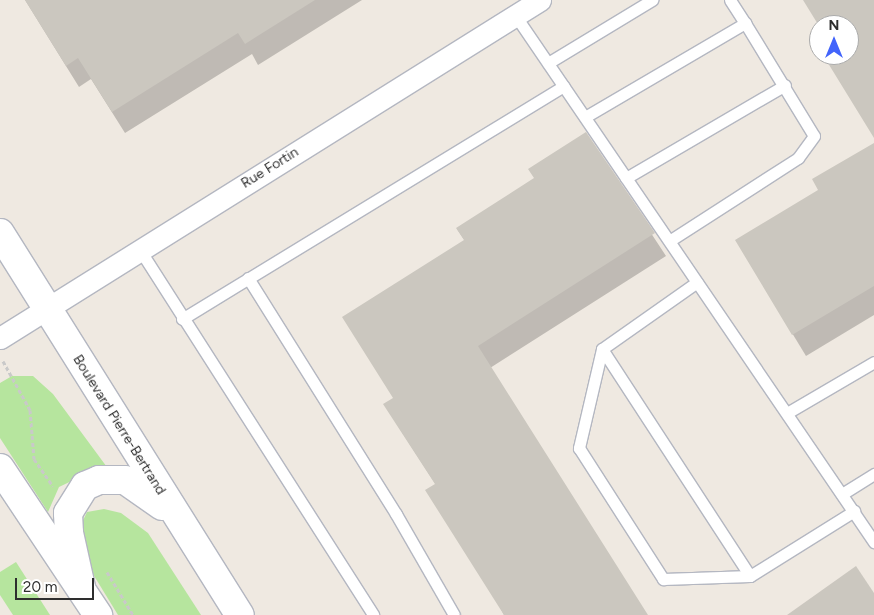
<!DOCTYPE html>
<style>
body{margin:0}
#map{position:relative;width:874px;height:615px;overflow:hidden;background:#efe9e1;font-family:Figtree,sans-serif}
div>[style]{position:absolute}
.green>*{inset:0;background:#b6e59e}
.shadow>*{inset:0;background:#0003}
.building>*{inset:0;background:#cbc7bf}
.path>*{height:3px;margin-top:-1.5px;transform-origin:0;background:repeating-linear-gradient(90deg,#c9c9c9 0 4px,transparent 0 6.5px)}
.roads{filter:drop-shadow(1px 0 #b4b7c1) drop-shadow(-1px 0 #b4b7c1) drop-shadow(0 1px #b4b7c1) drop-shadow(0 -1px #b4b7c1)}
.lane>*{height:11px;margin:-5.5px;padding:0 5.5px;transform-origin:5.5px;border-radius:5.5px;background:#fff}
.street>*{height:21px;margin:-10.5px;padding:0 10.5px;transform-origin:10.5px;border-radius:10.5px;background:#fff}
.secondary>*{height:28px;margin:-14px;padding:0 14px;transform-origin:14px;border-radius:14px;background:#fff}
span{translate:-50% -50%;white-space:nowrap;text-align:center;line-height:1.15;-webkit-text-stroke:4px #fff;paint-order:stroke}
.street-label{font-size:14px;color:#2e2e2e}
.north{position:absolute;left:809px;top:15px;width:50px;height:50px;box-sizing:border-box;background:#fff;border:1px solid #ababab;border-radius:50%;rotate:0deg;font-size:14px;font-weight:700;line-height:20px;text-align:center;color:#2e2e2e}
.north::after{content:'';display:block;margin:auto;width:18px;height:22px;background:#4264fb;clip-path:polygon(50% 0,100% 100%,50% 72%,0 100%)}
.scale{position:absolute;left:15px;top:578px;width:79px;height:22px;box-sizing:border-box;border:2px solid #2e2e2e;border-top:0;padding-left:6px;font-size:15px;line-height:18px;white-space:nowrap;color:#2e2e2e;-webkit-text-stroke:4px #fff;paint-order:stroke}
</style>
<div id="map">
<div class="green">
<i style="clip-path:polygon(12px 376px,33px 376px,53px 394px,115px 478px,80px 477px,59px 487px,48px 512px,0 438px,0 383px)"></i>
<i style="clip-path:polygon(104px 509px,121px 513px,148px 533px,201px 615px,118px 615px,88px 566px,78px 531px,87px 512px)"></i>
<i style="clip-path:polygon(16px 562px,50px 615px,13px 615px,0 595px,0 572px)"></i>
</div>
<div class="shadow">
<i style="clip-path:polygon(25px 0,362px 0,258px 65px,252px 54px,125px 133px,91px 79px,79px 87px)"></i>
<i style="clip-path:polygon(819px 34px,819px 46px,814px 37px)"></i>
<i style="clip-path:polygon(586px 134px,666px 256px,490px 368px,647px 615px,504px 615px,436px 485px,398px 426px,394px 399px,465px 241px,457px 229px,535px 179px)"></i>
<i style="clip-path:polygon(874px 144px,874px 315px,806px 356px,749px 262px,820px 190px)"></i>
</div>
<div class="building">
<i style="clip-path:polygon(25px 0,315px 0,245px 44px,238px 33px,112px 112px,78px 58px,66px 66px)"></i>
<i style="clip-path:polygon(803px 0,874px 0,874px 138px,823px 55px,849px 55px,849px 25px,819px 26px)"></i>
<i style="clip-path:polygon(586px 132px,655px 233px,478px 346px,648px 615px,504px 615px,425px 490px,435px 484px,383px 404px,393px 398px,342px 317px,464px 240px,456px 228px,534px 178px,528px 169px)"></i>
<i style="clip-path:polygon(874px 143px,874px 286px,792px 335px,735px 240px,818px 190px,812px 179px)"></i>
<i style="clip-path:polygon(856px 566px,874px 593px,874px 615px,787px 615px)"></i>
</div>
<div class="path">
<i style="left:3px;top:361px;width:56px;rotate:61.1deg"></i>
<i style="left:30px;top:410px;width:49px;rotate:85.3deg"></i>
<i style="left:34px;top:459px;width:33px;rotate:55deg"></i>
<i style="left:107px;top:572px;width:50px;rotate:58.8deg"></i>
</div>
<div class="roads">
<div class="lane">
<i style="left:730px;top:0;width:27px;rotate:57deg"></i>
<i style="left:515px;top:15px;width:638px;rotate:55.74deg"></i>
<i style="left:548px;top:63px;width:122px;rotate:-31.2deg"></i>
<i style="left:585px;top:117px;width:186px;rotate:-30.4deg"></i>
<i style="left:745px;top:23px;width:132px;rotate:58.6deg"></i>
<i style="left:814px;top:136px;width:27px;rotate:126deg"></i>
<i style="left:798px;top:158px;width:153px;rotate:147.2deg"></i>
<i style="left:626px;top:178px;width:184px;rotate:-30.3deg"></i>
<i style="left:140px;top:250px;width:433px;rotate:57.4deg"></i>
<i style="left:248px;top:278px;width:279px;rotate:57.9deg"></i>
<i style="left:396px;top:514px;width:116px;rotate:60.1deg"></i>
<i style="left:182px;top:319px;width:447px;rotate:-31.4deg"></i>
<i style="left:602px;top:349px;width:102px;rotate:103.1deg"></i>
<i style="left:579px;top:448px;width:156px;rotate:57.3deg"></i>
<i style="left:663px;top:579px;width:87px;rotate:-2deg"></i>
<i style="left:750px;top:576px;width:271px;rotate:-123.1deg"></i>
<i style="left:602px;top:349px;width:116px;rotate:-35.2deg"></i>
<i style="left:787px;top:413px;width:101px;rotate:-30.4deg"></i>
<i style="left:842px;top:494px;width:38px;rotate:-32deg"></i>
<i style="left:750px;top:576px;width:123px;rotate:-32deg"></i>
</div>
<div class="street">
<i style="left:0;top:338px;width:637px;rotate:-32.04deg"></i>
</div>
<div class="secondary">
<i style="left:0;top:233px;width:451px;rotate:57.9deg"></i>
<i style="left:0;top:468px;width:177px;rotate:56.3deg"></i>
<i style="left:81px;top:587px;width:55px;rotate:-102.5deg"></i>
<i style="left:69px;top:533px;width:20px;rotate:-93deg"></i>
<i style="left:68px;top:513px;width:32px;rotate:-58deg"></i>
<i style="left:85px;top:486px;width:15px;rotate:-23deg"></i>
<i style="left:99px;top:480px;width:26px"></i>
<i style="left:125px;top:480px;width:45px;rotate:35.1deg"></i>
</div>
</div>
<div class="street-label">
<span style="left:270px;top:168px;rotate:-32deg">Rue Fortin</span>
<span style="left:119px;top:425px;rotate:58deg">Boulevard Pierre-Bertrand</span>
</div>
<div class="north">N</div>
<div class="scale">20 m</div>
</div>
